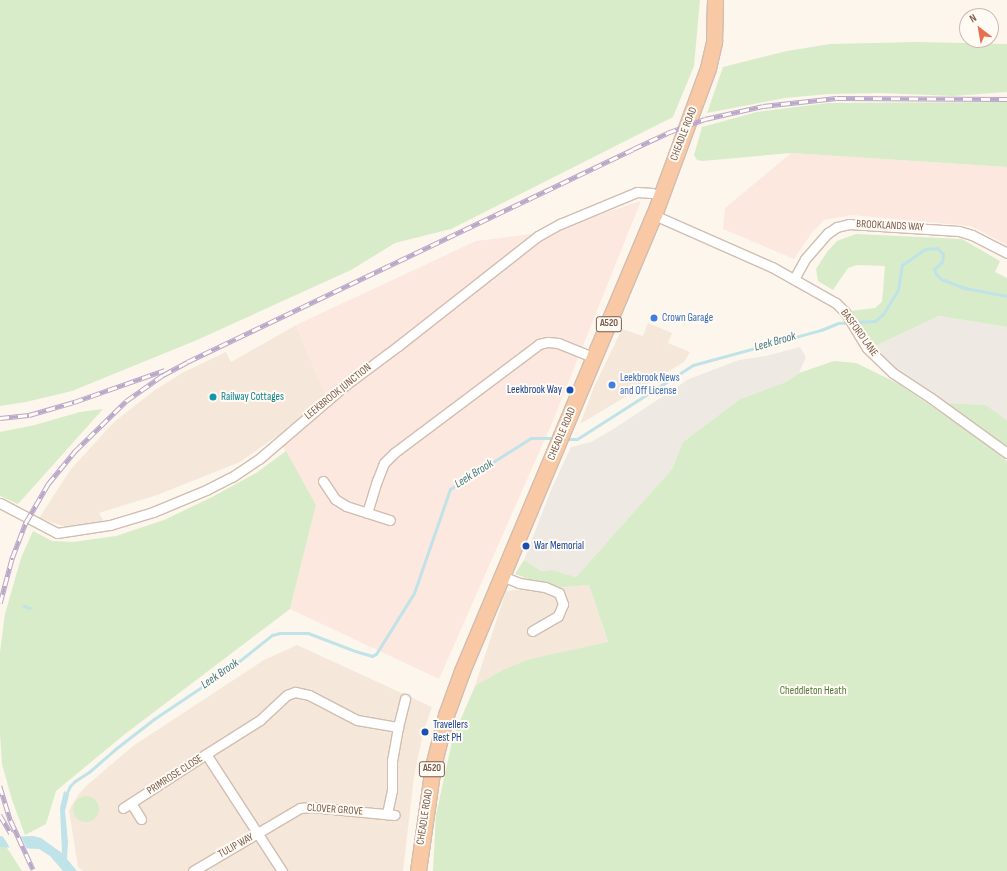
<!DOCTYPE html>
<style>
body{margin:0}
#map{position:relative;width:1007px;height:871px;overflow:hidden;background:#fdf6ec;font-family:"Sofia Sans Condensed",sans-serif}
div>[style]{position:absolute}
.residential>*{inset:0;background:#f5e8da}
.commercial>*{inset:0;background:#fde8e0}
.industrial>*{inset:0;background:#efe9e4}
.green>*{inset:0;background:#d8ecc9}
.round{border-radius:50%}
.water>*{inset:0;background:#bfe3e8}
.pier>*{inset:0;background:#fdf6ec}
.stream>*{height:3px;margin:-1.5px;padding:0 1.5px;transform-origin:1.5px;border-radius:1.5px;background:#bfe3e8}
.roads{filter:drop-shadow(1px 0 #d1beb0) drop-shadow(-1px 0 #d1beb0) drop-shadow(0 1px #d1beb0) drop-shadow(0 -1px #d1beb0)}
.minor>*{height:9px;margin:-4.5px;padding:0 4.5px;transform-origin:4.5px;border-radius:4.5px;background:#fff}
.trunk>*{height:15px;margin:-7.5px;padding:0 7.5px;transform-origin:7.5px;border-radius:7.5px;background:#f9c8a4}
.rail>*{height:4.5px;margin-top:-2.25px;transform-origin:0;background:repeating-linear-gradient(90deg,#fffaf3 0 9px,#b9a8c9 0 18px);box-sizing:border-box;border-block:1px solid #b9a8c9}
.dots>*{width:11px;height:11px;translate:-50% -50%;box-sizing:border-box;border:2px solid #fffaf3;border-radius:50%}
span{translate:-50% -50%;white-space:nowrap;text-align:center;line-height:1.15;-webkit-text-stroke:4px #fffaf3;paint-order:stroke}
.shield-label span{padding:1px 3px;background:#fffaf3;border:1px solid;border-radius:3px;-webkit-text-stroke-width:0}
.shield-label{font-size:10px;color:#7a5c4d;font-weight:700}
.street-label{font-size:11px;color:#7a5c4d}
.shop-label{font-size:11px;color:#366cbe}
.left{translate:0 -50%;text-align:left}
.transit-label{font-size:11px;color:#164399}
.right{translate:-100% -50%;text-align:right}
.culture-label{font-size:11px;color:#0d838f}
.park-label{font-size:11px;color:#537a41}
.water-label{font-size:12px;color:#437c86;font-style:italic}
.north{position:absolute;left:959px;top:8px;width:40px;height:40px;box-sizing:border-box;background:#fffaf3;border:1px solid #cabbb1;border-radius:50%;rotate:329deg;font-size:11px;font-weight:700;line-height:16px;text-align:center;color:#7a5c4d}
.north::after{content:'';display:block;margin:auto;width:14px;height:18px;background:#e76f51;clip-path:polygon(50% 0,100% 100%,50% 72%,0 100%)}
</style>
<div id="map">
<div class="residential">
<i style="clip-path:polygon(648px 323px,672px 333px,668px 343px,690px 352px,684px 362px,580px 424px,594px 387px,622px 329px,643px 336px)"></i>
<i style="clip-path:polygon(296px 325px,326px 396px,277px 436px,240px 462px,157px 495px,99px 513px,105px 523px,72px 529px,39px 518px,71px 469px,114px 422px,155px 390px,182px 373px,226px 352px,231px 362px)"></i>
<i style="clip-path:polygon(589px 585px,608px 643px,530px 659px,475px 686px,506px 591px)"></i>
<i style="clip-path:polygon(297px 645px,432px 707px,423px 733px,414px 777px,403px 871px,83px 871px,78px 867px,69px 810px,78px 795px,86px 786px,133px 746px,264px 660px)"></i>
</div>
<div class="commercial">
<i style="clip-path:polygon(791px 153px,1007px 167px,1007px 245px,971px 226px,852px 215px,824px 220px,811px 234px,794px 259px,723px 229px,725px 208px)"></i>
<i style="clip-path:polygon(641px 201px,552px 423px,439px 679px,290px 609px,316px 505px,277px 436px,326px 396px,296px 325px,476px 241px,547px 232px)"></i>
</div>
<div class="industrial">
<i style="clip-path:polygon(939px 316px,1007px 327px,1007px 420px,986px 405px,945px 403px,893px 368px,873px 347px)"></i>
<i style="clip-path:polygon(800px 347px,806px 357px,799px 373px,786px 382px,740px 399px,683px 442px,672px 469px,576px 577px,552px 570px,543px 571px,524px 560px,551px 490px,571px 447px,591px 442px,615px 428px,689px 379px,739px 360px,766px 356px)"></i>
</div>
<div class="green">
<i style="clip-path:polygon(0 0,700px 0,694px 66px,673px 117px,451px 229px,395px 243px,351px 270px,197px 340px,72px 391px,26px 402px,0 406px)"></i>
<i style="clip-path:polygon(917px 42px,1007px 44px,1007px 92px,953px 96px,881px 93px,829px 94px,785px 98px,707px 113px,723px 67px,787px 51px,830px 44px)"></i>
<i style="clip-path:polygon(1007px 102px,1007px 167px,791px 153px,702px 161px,697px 160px,694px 155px,702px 127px,757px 112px,828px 103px)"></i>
<i style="clip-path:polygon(856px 234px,962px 239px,1000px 261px,995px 272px,1007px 278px,1007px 327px,939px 316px,873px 347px,850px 311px,875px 308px,882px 302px,885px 266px,857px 265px,848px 268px,833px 290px,818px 281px,816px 269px,827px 252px,837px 241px)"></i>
<i style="clip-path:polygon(834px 361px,856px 363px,899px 384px,972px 434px,1007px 461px,1007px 871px,433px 871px,436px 815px,453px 737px,475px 686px,505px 669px,530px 659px,608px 642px,589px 585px,551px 588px,515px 574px,524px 560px,542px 571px,552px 570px,576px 577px,672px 469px,683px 442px,740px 399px,786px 382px,799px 373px)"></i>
<i style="clip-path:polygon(945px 403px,986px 405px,1007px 420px,1007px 449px)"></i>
<i style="clip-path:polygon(103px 409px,18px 504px,0 496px,0 432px,35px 425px,80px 412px)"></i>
<i style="clip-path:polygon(286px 451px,316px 505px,290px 609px,125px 734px,56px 791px,46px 824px,25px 835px,12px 800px,2px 764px,0 733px,0 652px,5px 614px,21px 558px,33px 531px,52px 541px,73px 542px,116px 536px,164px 520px,212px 497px,256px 473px)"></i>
<i class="round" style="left:73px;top:796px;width:26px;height:26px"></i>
<i style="clip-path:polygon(0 837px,22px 871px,0 871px)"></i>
</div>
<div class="water">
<i style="clip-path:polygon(64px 791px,69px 795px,65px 811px,68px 842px,67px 859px,77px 871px,63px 871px,50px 856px,39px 849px,0 847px,0 836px,6px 837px,33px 836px,41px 838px,62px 853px,60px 808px)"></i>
</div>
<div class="pier">
<i style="clip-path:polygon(2px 835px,20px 835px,27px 849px,10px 848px)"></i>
</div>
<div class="stream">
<i style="left:565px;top:439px;width:12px"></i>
<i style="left:577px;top:439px;width:138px;rotate:-32.5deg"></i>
<i style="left:693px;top:365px;width:133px;rotate:-15.3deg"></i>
<i style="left:821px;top:330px;width:18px;rotate:-22deg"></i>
<i style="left:838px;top:323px;width:37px;rotate:-3deg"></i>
<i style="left:875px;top:321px;width:11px;rotate:-41deg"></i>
<i style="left:883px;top:314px;width:28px;rotate:-58deg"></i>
<i style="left:898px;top:290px;width:25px;rotate:-81deg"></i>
<i style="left:902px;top:265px;width:28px;rotate:-35deg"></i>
<i style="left:925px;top:249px;width:12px;rotate:-5deg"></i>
<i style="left:937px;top:248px;width:8px;rotate:45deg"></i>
<i style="left:943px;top:254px;width:8px;rotate:97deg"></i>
<i style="left:942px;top:262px;width:11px;rotate:139deg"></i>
<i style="left:934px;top:269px;width:5px;rotate:68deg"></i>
<i style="left:936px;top:274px;width:7px;rotate:45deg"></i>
<i style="left:941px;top:279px;width:26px;rotate:21deg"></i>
<i style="left:965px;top:288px;width:43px;rotate:10.8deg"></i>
<i style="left:24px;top:606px;width:6px;rotate:18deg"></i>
<i style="left:65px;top:797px;width:12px;rotate:-66deg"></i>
<i style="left:70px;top:786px;width:7px;rotate:-45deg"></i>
<i style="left:75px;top:781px;width:17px;rotate:-33deg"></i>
<i style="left:89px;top:772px;width:33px;rotate:-41deg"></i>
<i style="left:114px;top:750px;width:51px;rotate:-37.8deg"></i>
<i style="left:154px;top:719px;width:95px;rotate:-33.9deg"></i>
<i style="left:233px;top:666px;width:50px;rotate:-38.5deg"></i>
<i style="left:272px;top:635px;width:8px;rotate:-14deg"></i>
<i style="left:280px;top:633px;width:28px"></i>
<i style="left:308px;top:633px;width:50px;rotate:21deg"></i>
<i style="left:355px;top:651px;width:18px;rotate:16deg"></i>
<i style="left:372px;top:656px;width:4px;rotate:-27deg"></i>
<i style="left:376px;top:654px;width:72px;rotate:-58.1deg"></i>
<i style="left:414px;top:593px;width:110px;rotate:-70.9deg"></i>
<i style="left:450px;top:489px;width:96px;rotate:-32.2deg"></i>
<i style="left:531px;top:438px;width:25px"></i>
</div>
<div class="roads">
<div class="minor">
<i style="left:654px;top:215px;width:129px;rotate:23.8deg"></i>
<i style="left:772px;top:267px;width:73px;rotate:29.4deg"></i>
<i style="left:836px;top:303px;width:13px;rotate:45deg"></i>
<i style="left:845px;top:312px;width:42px;rotate:58.6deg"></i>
<i style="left:867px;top:348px;width:36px;rotate:44deg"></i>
<i style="left:893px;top:373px;width:45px;rotate:33.3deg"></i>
<i style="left:931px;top:398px;width:94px;rotate:35.9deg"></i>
<i style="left:794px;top:279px;width:23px;rotate:-61deg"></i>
<i style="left:805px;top:259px;width:35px;rotate:-49deg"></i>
<i style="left:828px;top:233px;width:11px;rotate:-34deg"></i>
<i style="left:837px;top:227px;width:12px;rotate:-14deg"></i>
<i style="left:849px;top:224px;width:110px;rotate:3.6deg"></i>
<i style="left:959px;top:231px;width:14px;rotate:17deg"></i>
<i style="left:972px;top:235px;width:39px;rotate:27deg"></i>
<i style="left:323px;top:481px;width:22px;rotate:56deg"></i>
<i style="left:335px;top:499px;width:13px;rotate:32deg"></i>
<i style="left:346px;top:506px;width:46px;rotate:17.7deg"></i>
<i style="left:0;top:503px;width:64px;rotate:27.8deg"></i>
<i style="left:57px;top:533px;width:54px;rotate:-8.6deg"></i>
<i style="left:110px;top:525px;width:45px;rotate:-16.8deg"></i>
<i style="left:153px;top:512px;width:57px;rotate:-22.5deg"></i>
<i style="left:206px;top:490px;width:29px;rotate:-27deg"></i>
<i style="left:232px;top:477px;width:32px;rotate:-34deg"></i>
<i style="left:259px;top:459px;width:111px;rotate:-40.6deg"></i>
<i style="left:343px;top:387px;width:69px;rotate:-36.7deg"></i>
<i style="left:398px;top:346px;width:178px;rotate:-38.2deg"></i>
<i style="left:538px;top:236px;width:25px;rotate:-29deg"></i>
<i style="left:560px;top:224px;width:83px;rotate:-22.6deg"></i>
<i style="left:637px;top:192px;width:15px;rotate:4deg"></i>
<i style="left:652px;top:193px;width:10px;rotate:24deg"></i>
<i style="left:367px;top:513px;width:34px;rotate:-73deg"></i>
<i style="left:377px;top:481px;width:19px;rotate:-69deg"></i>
<i style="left:384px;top:463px;width:14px;rotate:-45deg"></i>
<i style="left:394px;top:453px;width:181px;rotate:-36.9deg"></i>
<i style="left:539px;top:344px;width:9px;rotate:-13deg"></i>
<i style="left:548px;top:342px;width:10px;rotate:6deg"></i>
<i style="left:558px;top:343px;width:40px;rotate:22deg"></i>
<i style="left:502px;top:576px;width:18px;rotate:22deg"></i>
<i style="left:519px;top:583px;width:26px;rotate:9deg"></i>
<i style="left:545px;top:587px;width:15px;rotate:23deg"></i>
<i style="left:559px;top:593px;width:12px;rotate:70deg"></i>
<i style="left:563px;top:604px;width:13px;rotate:113deg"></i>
<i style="left:558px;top:616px;width:30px;rotate:150deg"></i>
<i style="left:398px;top:727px;width:29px;rotate:-76deg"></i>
<i style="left:206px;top:754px;width:64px;rotate:-32.2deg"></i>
<i style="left:260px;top:720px;width:37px;rotate:-43deg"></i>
<i style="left:287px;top:695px;width:9px;rotate:-21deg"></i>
<i style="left:295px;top:692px;width:14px;rotate:12deg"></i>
<i style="left:309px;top:695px;width:54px;rotate:27.5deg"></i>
<i style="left:357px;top:720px;width:42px;rotate:9.7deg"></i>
<i style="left:398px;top:727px;width:34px;rotate:100deg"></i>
<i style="left:392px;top:760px;width:30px;rotate:90deg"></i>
<i style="left:392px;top:790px;width:25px;rotate:102deg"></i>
<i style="left:131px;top:803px;width:19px;rotate:58deg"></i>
<i style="left:123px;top:808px;width:99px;rotate:-33deg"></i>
<i style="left:206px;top:754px;width:140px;rotate:57deg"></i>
<i style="left:193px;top:871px;width:124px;rotate:-30.5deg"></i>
<i style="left:300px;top:808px;width:11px;rotate:-5deg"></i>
<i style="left:311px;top:807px;width:84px;rotate:5.4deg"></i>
</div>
<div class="trunk">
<i style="left:418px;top:871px;width:106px;rotate:-81.9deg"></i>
<i style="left:433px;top:766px;width:53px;rotate:-75.7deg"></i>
<i style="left:446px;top:715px;width:47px;rotate:-70deg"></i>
<i style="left:462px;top:671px;width:495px;rotate:-67.2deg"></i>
<i style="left:654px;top:215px;width:157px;rotate:-69.8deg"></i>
<i style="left:708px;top:68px;width:28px;rotate:-77deg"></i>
<i style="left:714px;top:41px;width:41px;rotate:-88.6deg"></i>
</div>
</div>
<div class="rail">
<i style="left:0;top:418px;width:29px;rotate:-6deg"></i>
<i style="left:29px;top:415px;width:47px;rotate:-16.1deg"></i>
<i style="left:74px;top:402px;width:96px;rotate:-19.4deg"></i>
<i style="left:0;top:603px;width:47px;rotate:-75.1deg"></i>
<i style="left:12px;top:558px;width:39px;rotate:-69deg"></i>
<i style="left:26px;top:522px;width:44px;rotate:-59.9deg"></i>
<i style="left:48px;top:484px;width:43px;rotate:-50.7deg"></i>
<i style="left:75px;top:451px;width:71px;rotate:-44.4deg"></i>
<i style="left:126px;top:401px;width:45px;rotate:-35.1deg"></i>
<i style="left:163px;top:375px;width:27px;rotate:-28deg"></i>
<i style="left:187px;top:362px;width:494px;rotate:-25.5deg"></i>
<i style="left:633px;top:149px;width:38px;rotate:-25deg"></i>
<i style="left:667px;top:133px;width:40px;rotate:-20.2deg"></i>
<i style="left:705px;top:119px;width:59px;rotate:-12.6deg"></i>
<i style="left:763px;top:106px;width:74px;rotate:-6.2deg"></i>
<i style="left:837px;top:98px;width:170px;rotate:0.3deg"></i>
<i style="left:0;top:786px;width:37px;rotate:73deg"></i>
<i style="left:11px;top:821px;width:53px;rotate:65.4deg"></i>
<i style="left:0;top:815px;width:21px;rotate:59deg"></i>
</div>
<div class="dots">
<i style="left:654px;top:318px;background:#3f7fe0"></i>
<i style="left:612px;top:385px;background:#3f7fe0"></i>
<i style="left:570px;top:390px;background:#1a4fb4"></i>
<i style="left:213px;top:397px;background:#0f9aa8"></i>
<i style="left:526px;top:546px;background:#1a4fb4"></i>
<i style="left:425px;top:732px;background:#1a4fb4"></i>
</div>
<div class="shield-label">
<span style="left:609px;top:324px">A520</span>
<span style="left:432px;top:769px">A520</span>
</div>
<div class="street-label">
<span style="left:684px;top:134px;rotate:-69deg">CHEADLE ROAD</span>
<span style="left:890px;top:226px;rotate:3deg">BROOKLANDS WAY</span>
<span style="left:859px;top:333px;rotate:54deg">BASFORD LANE</span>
<span style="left:338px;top:392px;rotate:-39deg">LEEKBROOK JUNCTION</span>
<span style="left:562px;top:434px;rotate:-67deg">CHEADLE ROAD</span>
<span style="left:175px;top:775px;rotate:-33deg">PRIMROSE CLOSE</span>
<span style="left:335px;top:810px;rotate:4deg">CLOVER GROVE</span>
<span style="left:425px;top:817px;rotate:-81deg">CHEADLE ROAD</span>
<span style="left:236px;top:846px;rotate:-29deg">TULIP WAY</span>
</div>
<div class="shop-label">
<span class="left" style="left:662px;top:318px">Crown Garage</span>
<span class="left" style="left:620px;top:385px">Leekbrook News<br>and Off License</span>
</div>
<div class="transit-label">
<span class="right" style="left:562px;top:390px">Leekbrook Way</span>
<span class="left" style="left:534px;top:546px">War Memorial</span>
<span class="left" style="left:433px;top:732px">Travellers<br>Rest PH</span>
</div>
<div class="culture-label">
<span class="left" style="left:221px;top:397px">Railway Cottages</span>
</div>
<div class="park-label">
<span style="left:813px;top:691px">Cheddleton Heath</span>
</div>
<div class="water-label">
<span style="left:775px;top:342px;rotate:-16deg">Leek Brook</span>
<span style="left:474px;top:474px;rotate:-32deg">Leek Brook</span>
<span style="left:220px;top:674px;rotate:-35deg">Leek Brook</span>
</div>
<div class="north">N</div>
</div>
